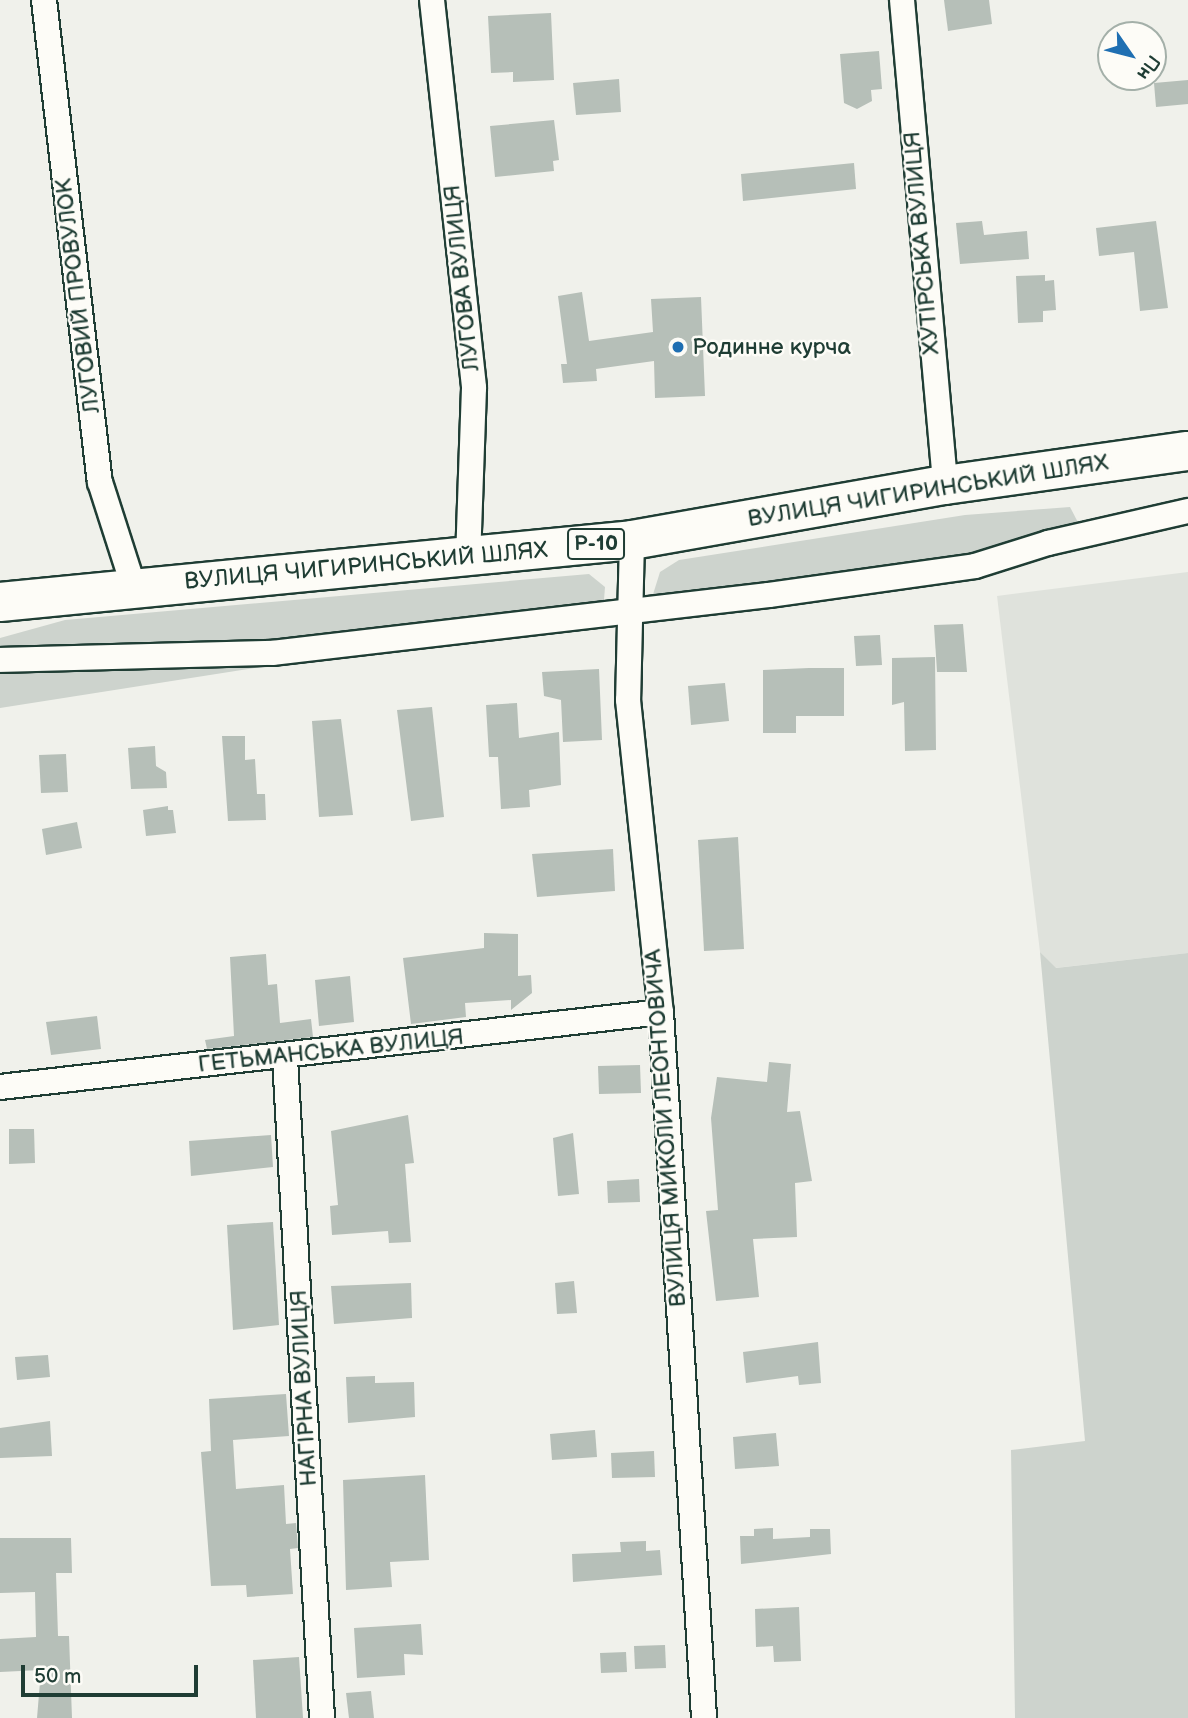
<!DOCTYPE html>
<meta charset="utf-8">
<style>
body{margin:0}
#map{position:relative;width:1188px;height:1718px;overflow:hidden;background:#f0f1eb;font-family:"Balsamiq Sans",sans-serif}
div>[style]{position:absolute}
.built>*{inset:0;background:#dfe2dc}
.green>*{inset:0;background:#cdd3cd}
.building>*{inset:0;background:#b6bfb8}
.roads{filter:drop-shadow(2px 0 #1f3d34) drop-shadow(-2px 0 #1f3d34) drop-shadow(0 2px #1f3d34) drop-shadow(0 -2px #1f3d34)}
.minor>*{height:24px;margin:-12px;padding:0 12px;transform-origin:12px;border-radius:12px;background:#fdfcf7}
.primary>*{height:38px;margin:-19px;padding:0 19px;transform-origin:19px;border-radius:19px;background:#fdfcf7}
.dots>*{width:19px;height:19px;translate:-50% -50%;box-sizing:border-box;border:4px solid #fdfcf7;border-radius:50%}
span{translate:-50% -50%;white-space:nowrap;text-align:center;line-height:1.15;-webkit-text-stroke:5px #fdfcf7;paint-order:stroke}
.shield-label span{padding:2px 5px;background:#fdfcf7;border:2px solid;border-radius:5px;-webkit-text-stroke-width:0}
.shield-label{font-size:21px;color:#1f3d34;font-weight:700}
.street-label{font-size:23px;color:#1f3d34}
.poi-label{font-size:23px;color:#1f3d34}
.left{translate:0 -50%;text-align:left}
.north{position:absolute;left:1097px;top:21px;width:70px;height:70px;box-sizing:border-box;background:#fdfcf7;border:2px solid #a4b0a9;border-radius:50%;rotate:125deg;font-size:19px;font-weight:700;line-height:28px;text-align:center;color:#1f3d34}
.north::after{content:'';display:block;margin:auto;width:24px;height:32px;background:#1f6fb2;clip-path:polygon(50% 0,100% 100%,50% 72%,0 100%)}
.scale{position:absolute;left:21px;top:1665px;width:177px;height:32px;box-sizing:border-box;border:4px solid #1f3d34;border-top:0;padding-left:9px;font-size:21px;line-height:24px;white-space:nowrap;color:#1f3d34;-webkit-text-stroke:5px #fdfcf7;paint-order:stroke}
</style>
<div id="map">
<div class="built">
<i style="clip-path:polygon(1188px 572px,1188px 953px,1055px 968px,1040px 952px,997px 596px)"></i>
</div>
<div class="green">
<i style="clip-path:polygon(1070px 507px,1083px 532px,1053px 545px,650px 604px,660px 572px,679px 560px,965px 515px)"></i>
<i style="clip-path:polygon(589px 574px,605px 587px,603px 613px,0 708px,0 638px,65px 620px)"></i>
<i style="clip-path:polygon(1040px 952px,1056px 968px,1188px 953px,1188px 1718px,1015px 1718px,1011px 1450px,1085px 1441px)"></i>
</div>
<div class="building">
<i style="clip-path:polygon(944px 0,989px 0,992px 24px,948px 31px)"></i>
<i style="clip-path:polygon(551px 13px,554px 80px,513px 82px,513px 72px,491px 73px,488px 16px)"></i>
<i style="clip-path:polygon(879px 51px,882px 89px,871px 90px,872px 101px,857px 109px,844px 103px,840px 54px)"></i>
<i style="clip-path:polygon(619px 79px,621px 112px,576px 115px,573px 83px)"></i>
<i style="clip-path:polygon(1188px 80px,1188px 104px,1156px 107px,1154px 83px)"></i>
<i style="clip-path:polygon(554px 120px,559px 160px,553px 161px,554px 171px,495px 177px,490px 126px)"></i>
<i style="clip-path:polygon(854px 163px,856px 189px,743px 201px,741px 174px)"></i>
<i style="clip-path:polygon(982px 221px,984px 235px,1027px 231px,1029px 259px,960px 264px,956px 223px)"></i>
<i style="clip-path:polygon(1156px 221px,1168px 308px,1140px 311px,1134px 252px,1099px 256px,1096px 228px)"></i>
<i style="clip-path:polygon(1045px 275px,1045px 281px,1054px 280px,1056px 310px,1043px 311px,1043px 322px,1018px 323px,1016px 276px)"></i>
<i style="clip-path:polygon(582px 292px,589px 341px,653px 332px,651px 299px,701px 297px,705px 396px,655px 398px,654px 361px,596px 369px,597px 381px,563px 383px,561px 364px,567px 364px,558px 296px)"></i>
<i style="clip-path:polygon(963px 624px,967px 672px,937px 672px,934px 625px)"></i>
<i style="clip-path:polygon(880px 635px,882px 665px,856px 666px,854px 636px)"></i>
<i style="clip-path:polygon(935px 657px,936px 750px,905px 751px,904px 702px,892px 705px,892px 658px)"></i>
<i style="clip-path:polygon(809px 668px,844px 668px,844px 716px,796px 716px,796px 733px,763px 733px,763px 670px)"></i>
<i style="clip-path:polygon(599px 669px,602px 740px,563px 742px,561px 700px,544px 696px,542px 672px)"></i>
<i style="clip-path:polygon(725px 683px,729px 721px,691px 725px,688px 686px)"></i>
<i style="clip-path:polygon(517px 703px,519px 738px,559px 732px,561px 785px,529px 790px,530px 807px,501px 809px,498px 757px,489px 757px,486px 705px)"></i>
<i style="clip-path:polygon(432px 707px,444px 817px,411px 821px,397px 710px)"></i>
<i style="clip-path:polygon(341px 719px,353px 815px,319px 817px,312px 721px)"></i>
<i style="clip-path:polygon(222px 736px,245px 736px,245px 760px,255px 759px,257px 794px,265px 794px,266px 820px,228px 821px)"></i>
<i style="clip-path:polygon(155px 746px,156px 766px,166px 772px,167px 788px,131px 789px,128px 748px)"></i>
<i style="clip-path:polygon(66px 754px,68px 792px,41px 793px,39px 755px)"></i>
<i style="clip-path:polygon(168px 806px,168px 810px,173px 810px,176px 833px,146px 836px,143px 810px)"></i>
<i style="clip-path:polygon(77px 822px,82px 848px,46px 855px,42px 829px)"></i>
<i style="clip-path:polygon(738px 837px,744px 949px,704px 951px,698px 840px)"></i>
<i style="clip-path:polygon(613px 849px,615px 891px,537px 897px,532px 854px)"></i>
<i style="clip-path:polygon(484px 933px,518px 934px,518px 976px,531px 975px,532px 993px,511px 1010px,511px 1000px,465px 1003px,466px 1017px,411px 1024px,403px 958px,484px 948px)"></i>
<i style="clip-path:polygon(266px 954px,268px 985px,277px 984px,280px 1023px,311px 1019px,313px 1037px,207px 1049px,205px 1040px,234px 1036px,230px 957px)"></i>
<i style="clip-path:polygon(350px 976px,354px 1022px,319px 1026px,315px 980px)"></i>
<i style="clip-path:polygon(97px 1016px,101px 1049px,51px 1055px,46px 1022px)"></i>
<i style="clip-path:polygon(769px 1062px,791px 1064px,787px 1112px,800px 1111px,812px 1181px,795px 1183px,797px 1237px,753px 1239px,759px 1297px,716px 1301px,706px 1211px,718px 1210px,711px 1118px,717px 1077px,767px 1082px)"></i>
<i style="clip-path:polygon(640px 1065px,641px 1093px,599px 1094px,598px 1066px)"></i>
<i style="clip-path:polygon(408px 1115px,414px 1163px,405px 1164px,411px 1242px,389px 1243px,388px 1231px,332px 1235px,330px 1206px,338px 1205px,331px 1131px)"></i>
<i style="clip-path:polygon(9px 1129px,34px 1129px,35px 1163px,9px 1164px)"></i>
<i style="clip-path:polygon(573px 1133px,579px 1194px,558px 1196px,553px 1138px)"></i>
<i style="clip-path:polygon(271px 1135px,273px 1167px,191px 1176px,189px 1141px)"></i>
<i style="clip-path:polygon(639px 1179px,640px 1202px,608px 1203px,607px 1181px)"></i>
<i style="clip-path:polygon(273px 1222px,279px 1325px,233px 1330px,227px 1225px)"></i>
<i style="clip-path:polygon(574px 1281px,577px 1313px,557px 1314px,555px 1283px)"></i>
<i style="clip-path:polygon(411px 1283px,412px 1318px,334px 1324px,331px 1286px)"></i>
<i style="clip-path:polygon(818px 1342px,821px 1383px,799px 1385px,798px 1376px,746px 1383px,743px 1352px)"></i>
<i style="clip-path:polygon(48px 1355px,50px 1377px,17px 1380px,15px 1357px)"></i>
<i style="clip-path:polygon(375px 1376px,375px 1383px,414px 1382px,415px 1417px,348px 1423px,346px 1377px)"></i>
<i style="clip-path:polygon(286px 1394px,289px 1436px,233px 1440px,236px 1489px,284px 1485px,286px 1524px,296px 1523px,298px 1548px,290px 1549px,293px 1594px,247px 1597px,246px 1585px,211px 1586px,201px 1452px,211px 1451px,209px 1399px)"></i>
<i style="clip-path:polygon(50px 1421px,52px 1456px,0 1458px,0 1428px)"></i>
<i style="clip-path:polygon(595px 1430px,597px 1457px,552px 1460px,550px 1434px)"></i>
<i style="clip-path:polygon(776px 1433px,779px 1466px,735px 1469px,733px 1437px)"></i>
<i style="clip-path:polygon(654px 1451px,655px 1477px,612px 1478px,611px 1453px)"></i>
<i style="clip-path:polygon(425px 1475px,429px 1560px,390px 1562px,392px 1587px,346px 1590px,343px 1480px)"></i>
<i style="clip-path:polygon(773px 1528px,773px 1539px,810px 1537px,810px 1529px,830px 1529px,831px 1554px,741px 1564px,740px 1536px,754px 1536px,754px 1529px)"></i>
<i style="clip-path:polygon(0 1538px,71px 1538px,72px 1573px,56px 1573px,58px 1636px,69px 1636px,72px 1718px,37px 1718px,41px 1670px,0 1672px,0 1639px,36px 1637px,35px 1592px,0 1593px)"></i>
<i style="clip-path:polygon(646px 1541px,646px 1551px,660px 1550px,662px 1575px,573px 1582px,572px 1554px,621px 1552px,620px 1542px)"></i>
<i style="clip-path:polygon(799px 1607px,801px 1661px,774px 1662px,773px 1646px,756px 1647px,755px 1609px)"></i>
<i style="clip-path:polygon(421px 1624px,423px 1655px,404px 1654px,405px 1675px,357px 1678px,354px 1628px)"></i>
<i style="clip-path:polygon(665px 1645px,666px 1668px,635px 1669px,634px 1646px)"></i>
<i style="clip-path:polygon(626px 1652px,627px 1672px,601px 1673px,600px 1653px)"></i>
<i style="clip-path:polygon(299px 1657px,303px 1718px,256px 1718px,253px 1660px)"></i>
<i style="clip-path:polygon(371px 1691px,374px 1718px,349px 1718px,346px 1693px)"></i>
</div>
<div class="roads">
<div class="minor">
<i style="left:44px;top:0;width:485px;rotate:83.4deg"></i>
<i style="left:100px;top:482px;width:111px;rotate:72.2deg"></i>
<i style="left:432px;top:0;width:390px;rotate:83.8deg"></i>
<i style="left:474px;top:388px;width:169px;rotate:92deg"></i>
<i style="left:902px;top:0;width:487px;rotate:84.9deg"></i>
<i style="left:632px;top:540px;width:160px;rotate:91.4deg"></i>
<i style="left:628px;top:700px;width:314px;rotate:84deg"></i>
<i style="left:661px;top:1012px;width:707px;rotate:86.51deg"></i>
<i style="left:0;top:660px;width:272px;rotate:-1.5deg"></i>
<i style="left:272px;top:653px;width:500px;rotate:-6.66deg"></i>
<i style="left:769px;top:595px;width:208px;rotate:-8deg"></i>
<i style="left:975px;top:566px;width:77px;rotate:-17.5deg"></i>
<i style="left:1048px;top:543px;width:144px;rotate:-12.9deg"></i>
<i style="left:285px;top:1058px;width:661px;rotate:86.79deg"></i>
<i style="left:0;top:1087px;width:665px;rotate:-6.47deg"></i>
</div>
<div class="primary">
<i style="left:0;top:602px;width:635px;rotate:-5.6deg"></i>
<i style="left:632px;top:540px;width:318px;rotate:-10deg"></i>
<i style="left:945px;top:485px;width:245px;rotate:-8deg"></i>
</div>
</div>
<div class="dots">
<i style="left:678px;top:347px;background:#1f6fb2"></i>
</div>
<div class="shield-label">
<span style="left:596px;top:544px">Р-10</span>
</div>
<div class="street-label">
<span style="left:922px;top:243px;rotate:-95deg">ХУТІРСЬКА ВУЛИЦЯ</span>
<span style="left:462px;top:278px;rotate:-96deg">ЛУГОВА ВУЛИЦЯ</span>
<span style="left:78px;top:296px;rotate:-97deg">ЛУГОВИЙ ПРОВУЛОК</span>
<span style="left:928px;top:491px;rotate:-9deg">ВУЛИЦЯ ЧИГИРИНСЬКИЙ ШЛЯХ</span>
<span style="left:366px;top:566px;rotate:-5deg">ВУЛИЦЯ ЧИГИРИНСЬКИЙ ШЛЯХ</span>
<span style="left:331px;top:1051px;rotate:-6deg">ГЕТЬМАНСЬКА ВУЛИЦЯ</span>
<span style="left:666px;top:1128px;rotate:-94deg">ВУЛИЦЯ МИКОЛИ ЛЕОНТОВИЧА</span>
<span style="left:304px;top:1388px;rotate:-93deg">НАГІРНА ВУЛИЦЯ</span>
</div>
<div class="poi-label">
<span class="left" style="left:692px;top:347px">Родинне курча</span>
</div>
<div class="north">Пн</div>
<div class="scale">50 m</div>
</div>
